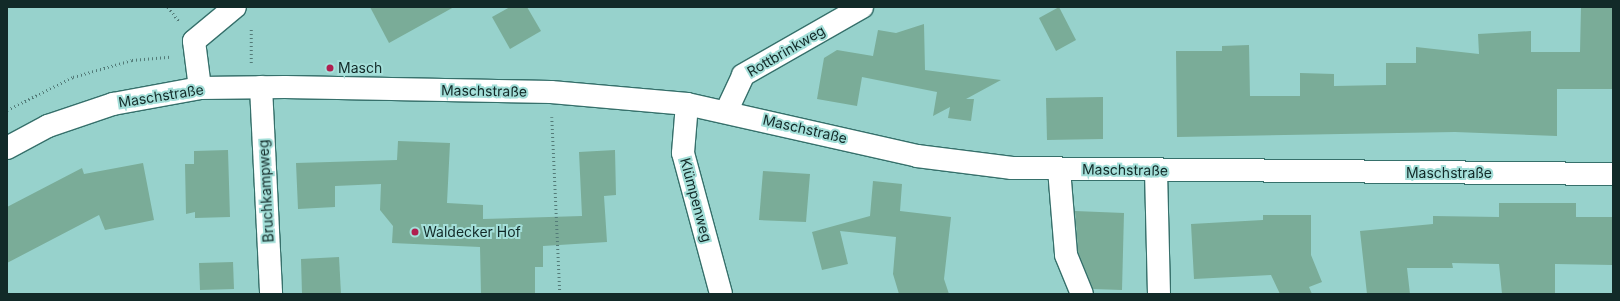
<!DOCTYPE html>
<meta charset="utf-8">
<style>
body{margin:0}
#map{position:relative;width:1620px;height:301px;overflow:hidden;background:#97d2cc;font-family:Inter,sans-serif}
div>[style]{position:absolute}
.building>*{inset:0;background:#7aac98}
.path>*{height:2.5px;margin-top:-1.25px;transform-origin:0;background:repeating-linear-gradient(90deg,#537b78 0 1px,transparent 0 4px)}
.roads{filter:drop-shadow(1px 0 #36706b) drop-shadow(-1px 0 #36706b) drop-shadow(0 1px #36706b) drop-shadow(0 -1px #36706b)}
.minor>*{height:22px;margin:-11px;padding:0 11px;transform-origin:11px;border-radius:11px;background:#fff}
.dots>*{width:11px;height:11px;translate:-50% -50%;box-sizing:border-box;border:2px solid #a4dfd9;border-radius:50%}
span{translate:-50% -50%;white-space:nowrap;text-align:center;line-height:1.15;-webkit-text-stroke:4px #a4dfd9;paint-order:stroke}
.street-label{font-size:14px;color:#122a28}
.poi-label{font-size:14px;color:#122a28}
.left{translate:0 -50%;text-align:left}
.frame{position:absolute;inset:0;border:8px solid #122a28;pointer-events:none}
</style>
<div id="map">
<div class="building">
<i style="clip-path:polygon(370px 7px,454px 7px,389px 43px)"></i>
<i style="clip-path:polygon(510px 7px,527px 7px,541px 31px,510px 49px,492px 17px)"></i>
<i style="clip-path:polygon(1059px 7px,1076px 40px,1056px 51px,1039px 18px)"></i>
<i style="clip-path:polygon(1581px 7px,1613px 7px,1613px 89px,1557px 89px,1557px 136px,1455px 132px,1177px 137px,1176px 51px,1222px 51px,1222px 46px,1249px 45px,1250px 96px,1300px 96px,1300px 73px,1334px 74px,1334px 86px,1386px 85px,1386px 63px,1416px 63px,1416px 47px,1479px 54px,1478px 34px,1531px 31px,1531px 52px,1580px 52px)"></i>
<i style="clip-path:polygon(924px 24px,925px 70px,1001px 80px,966px 99px,974px 99px,971px 121px,948px 118px,950px 107px,933px 116px,937px 92px,862px 77px,857px 106px,817px 99px,824px 58px,837px 50px,873px 56px,878px 30px,896px 33px)"></i>
<i style="clip-path:polygon(1103px 97px,1103px 139px,1047px 140px,1046px 98px)"></i>
<i style="clip-path:polygon(398px 141px,450px 143px,447px 203px,483px 205px,483px 219px,582px 216px,579px 152px,615px 150px,616px 195px,604px 196px,607px 242px,543px 246px,543px 267px,535px 267px,535px 294px,481px 294px,480px 247px,392px 243px,393px 226px,380px 210px,381px 184px,335px 186px,335px 207px,298px 209px,296px 163px,397px 160px)"></i>
<i style="clip-path:polygon(228px 150px,230px 217px,195px 218px,195px 212px,186px 214px,185px 164px,194px 164px,194px 151px)"></i>
<i style="clip-path:polygon(143px 163px,154px 220px,105px 230px,99px 215px,7px 263px,7px 207px,82px 168px,84px 174px)"></i>
<i style="clip-path:polygon(763px 171px,810px 174px,806px 222px,759px 220px)"></i>
<i style="clip-path:polygon(873px 181px,902px 184px,900px 211px,951px 217px,944px 279px,949px 294px,899px 294px,893px 274px,896px 237px,840px 231px,848px 264px,822px 270px,812px 232px,870px 216px)"></i>
<i style="clip-path:polygon(1499px 203px,1576px 203px,1576px 217px,1613px 217px,1613px 265px,1555px 264px,1555px 294px,1502px 294px,1499px 264px,1452px 263px,1453px 268px,1407px 268px,1410px 294px,1367px 294px,1360px 231px,1433px 224px,1433px 216px,1499px 217px)"></i>
<i style="clip-path:polygon(1075px 211px,1124px 213px,1122px 290px,1093px 289px,1078px 252px)"></i>
<i style="clip-path:polygon(1263px 215px,1311px 215px,1311px 255px,1322px 282px,1309px 287px,1312px 294px,1280px 294px,1271px 275px,1194px 279px,1191px 224px,1263px 220px)"></i>
<i style="clip-path:polygon(339px 257px,341px 294px,302px 294px,301px 259px)"></i>
<i style="clip-path:polygon(233px 262px,234px 289px,200px 290px,199px 263px)"></i>
</div>
<div class="path">
<i style="left:168px;top:7px;width:18px;rotate:52deg"></i>
<i style="left:251px;top:63px;width:35px;rotate:-90deg"></i>
<i style="left:7px;top:110px;width:74px;rotate:-26.6deg"></i>
<i style="left:73px;top:77px;width:61px;rotate:-16.1deg"></i>
<i style="left:132px;top:60px;width:38px;rotate:-5deg"></i>
<i style="left:552px;top:117px;width:177px;rotate:87.4deg"></i>
</div>
<div class="roads">
<div class="minor">
<i style="left:261px;top:87px;width:207px;rotate:87.2deg"></i>
<i style="left:200px;top:88px;width:47px;rotate:-97.3deg"></i>
<i style="left:194px;top:41px;width:53px;rotate:-39.7deg"></i>
<i style="left:687px;top:104px;width:49px;rotate:94.7deg"></i>
<i style="left:683px;top:153px;width:146px;rotate:74.9deg"></i>
<i style="left:727px;top:110px;width:38px;rotate:-65deg"></i>
<i style="left:743px;top:75px;width:137px;rotate:-29.7deg"></i>
<i style="left:7px;top:148px;width:47px;rotate:-28.2deg"></i>
<i style="left:48px;top:126px;width:69px;rotate:-18.7deg"></i>
<i style="left:113px;top:104px;width:88px;rotate:-10.4deg"></i>
<i style="left:200px;top:88px;width:85px;rotate:-0.7deg"></i>
<i style="left:285px;top:87px;width:266px;rotate:1.1deg"></i>
<i style="left:551px;top:92px;width:137px;rotate:5deg"></i>
<i style="left:687px;top:104px;width:236px;rotate:12.7deg"></i>
<i style="left:917px;top:156px;width:96px;rotate:7.2deg"></i>
<i style="left:1012px;top:168px;width:601px;rotate:0.57deg"></i>
<i style="left:1059px;top:169px;width:86px;rotate:85.3deg"></i>
<i style="left:1066px;top:255px;width:42px;rotate:67.7deg"></i>
<i style="left:1156px;top:171px;width:123px;rotate:88.6deg"></i>
</div>
</div>
<div class="dots">
<i style="left:330px;top:68px;background:#b01f50"></i>
<i style="left:415px;top:232px;background:#b01f50"></i>
</div>
<div class="street-label">
<span style="left:786px;top:51px;rotate:-30deg">Rottbrinkweg</span>
<span style="left:484px;top:91px;rotate:1deg">Maschstraße</span>
<span style="left:161px;top:96px;rotate:-9deg">Maschstraße</span>
<span style="left:805px;top:129px;rotate:13deg">Maschstraße</span>
<span style="left:1125px;top:170px;rotate:1deg">Maschstraße</span>
<span style="left:1449px;top:173px">Maschstraße</span>
<span style="left:266px;top:191px;rotate:-93deg">Bruchkampweg</span>
<span style="left:696px;top:200px;rotate:75deg">Klümpenweg</span>
</div>
<div class="poi-label">
<span class="left" style="left:338px;top:68px">Masch</span>
<span class="left" style="left:423px;top:232px">Waldecker Hof</span>
</div>
<div class="frame"></div>
</div>
